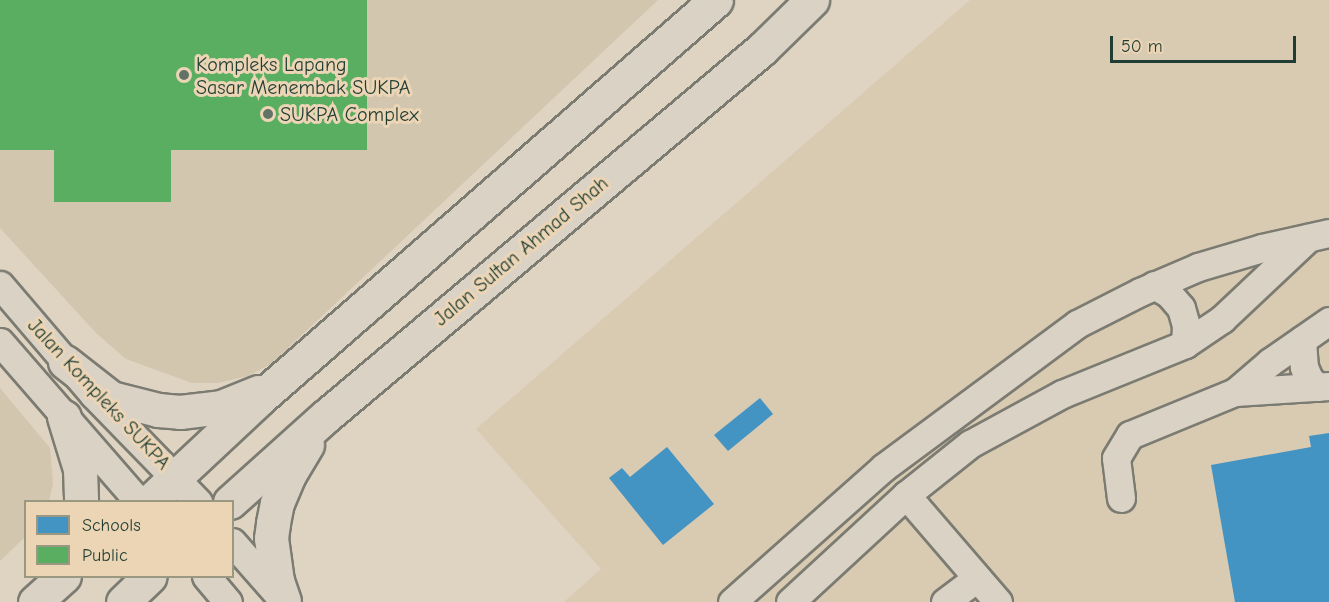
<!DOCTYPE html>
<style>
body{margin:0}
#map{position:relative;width:1329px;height:602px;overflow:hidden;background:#dfd3c2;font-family:"Comic Neue",sans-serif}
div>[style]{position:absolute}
.built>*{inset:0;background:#d9cab2}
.green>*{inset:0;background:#d3c6af}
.schools>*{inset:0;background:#4393c3}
.public>*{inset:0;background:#5aae61}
.roads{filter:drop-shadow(2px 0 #7b7b72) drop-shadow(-2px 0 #7b7b72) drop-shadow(0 2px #7b7b72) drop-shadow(0 -2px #7b7b72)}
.minor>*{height:27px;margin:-13.5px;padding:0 13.5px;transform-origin:13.5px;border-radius:13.5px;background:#dbd2c6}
.major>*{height:33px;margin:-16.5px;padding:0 16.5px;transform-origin:16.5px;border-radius:16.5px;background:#dbd2c6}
.dots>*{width:16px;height:16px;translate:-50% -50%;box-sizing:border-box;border:3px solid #ecd5b5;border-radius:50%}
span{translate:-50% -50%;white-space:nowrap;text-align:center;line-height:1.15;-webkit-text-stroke:6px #ecd5b5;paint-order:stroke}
.poi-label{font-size:20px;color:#1f3d34}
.left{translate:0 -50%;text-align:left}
.street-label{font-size:20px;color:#1f3d34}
.legend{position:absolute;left:24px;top:500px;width:210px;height:78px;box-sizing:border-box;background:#ecd5b5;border:2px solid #9a9881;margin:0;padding:8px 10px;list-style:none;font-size:18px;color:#1f3d34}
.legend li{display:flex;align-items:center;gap:12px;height:30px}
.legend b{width:30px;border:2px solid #9a9881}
.scale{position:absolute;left:1110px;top:36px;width:186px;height:27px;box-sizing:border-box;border:3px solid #1f3d34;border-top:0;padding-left:8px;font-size:18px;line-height:21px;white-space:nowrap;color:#1f3d34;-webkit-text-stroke:4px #ecd5b5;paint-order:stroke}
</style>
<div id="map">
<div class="built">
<i style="clip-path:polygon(970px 0,1329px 0,1329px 602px,564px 602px,601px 569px,476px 429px)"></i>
</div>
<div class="green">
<i style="clip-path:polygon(0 0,658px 0,271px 364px,248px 376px,218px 383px,192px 383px,126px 359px,96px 333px,0 228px)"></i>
<i style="clip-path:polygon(0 388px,50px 448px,53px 484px,49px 501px,26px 502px,25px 537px,0 561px)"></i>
</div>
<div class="schools">
<i style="clip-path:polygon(760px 398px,773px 414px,728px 451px,714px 435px)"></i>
<i style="clip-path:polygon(1329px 433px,1329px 602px,1235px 602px,1211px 465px,1311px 447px,1309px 436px)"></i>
<i style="clip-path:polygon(667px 447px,714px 504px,663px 545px,609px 478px,622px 468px,630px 477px)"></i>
</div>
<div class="public">
<i style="clip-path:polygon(0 0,367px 0,367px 150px,171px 150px,171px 202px,54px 202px,54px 150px,0 150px)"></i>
</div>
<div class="roads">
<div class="minor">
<i style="left:0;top:285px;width:143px;rotate:49.5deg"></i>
<i style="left:93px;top:394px;width:151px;rotate:45.8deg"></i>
<i style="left:1154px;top:285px;width:17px;rotate:31deg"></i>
<i style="left:1169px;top:294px;width:18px;rotate:49deg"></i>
<i style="left:1181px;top:308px;width:19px;rotate:74deg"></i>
<i style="left:1186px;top:326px;width:18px;rotate:93deg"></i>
<i style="left:1329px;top:321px;width:72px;rotate:145.2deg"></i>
<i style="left:1270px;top:362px;width:46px;rotate:139.4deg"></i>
<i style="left:1235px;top:392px;width:94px;rotate:-3.7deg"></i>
<i style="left:1302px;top:340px;width:27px;rotate:86deg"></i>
<i style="left:1304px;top:367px;width:13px;rotate:67deg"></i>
<i style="left:1309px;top:379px;width:12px;rotate:42deg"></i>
<i style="left:0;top:342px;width:212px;rotate:49deg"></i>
<i style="left:906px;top:495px;width:141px;rotate:49.3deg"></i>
<i style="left:1121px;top:498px;width:40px;rotate:-97.1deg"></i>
<i style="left:1116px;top:458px;width:27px;rotate:-59deg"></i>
<i style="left:1130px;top:435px;width:113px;rotate:-22.3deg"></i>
<i style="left:232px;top:542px;width:77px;rotate:48.7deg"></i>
<i style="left:206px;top:576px;width:34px;rotate:50deg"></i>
<i style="left:732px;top:602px;width:203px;rotate:-41.6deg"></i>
<i style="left:884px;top:467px;width:240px;rotate:-36.5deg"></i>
<i style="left:1077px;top:324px;width:71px;rotate:-26.9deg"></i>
<i style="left:1140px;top:292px;width:63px;rotate:-23.3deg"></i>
<i style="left:1198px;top:267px;width:67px;rotate:-16.5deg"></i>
<i style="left:1262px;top:248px;width:69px;rotate:-12.6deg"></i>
<i style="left:790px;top:602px;width:158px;rotate:-42.7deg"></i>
<i style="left:906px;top:495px;width:82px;rotate:-38.6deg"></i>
<i style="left:970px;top:444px;width:105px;rotate:-28.5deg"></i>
<i style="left:1062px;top:394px;width:133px;rotate:-22.1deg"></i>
<i style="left:1185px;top:344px;width:45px;rotate:-34deg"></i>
<i style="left:1222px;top:319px;width:118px;rotate:-43.3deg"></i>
<i style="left:945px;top:602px;width:40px;rotate:-37deg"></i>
</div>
<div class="major">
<i style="left:65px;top:362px;width:58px;rotate:38deg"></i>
<i style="left:111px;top:398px;width:49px;rotate:14.3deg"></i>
<i style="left:158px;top:410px;width:22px;rotate:5deg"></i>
<i style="left:180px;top:412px;width:41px;rotate:-7deg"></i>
<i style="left:221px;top:407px;width:40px;rotate:-22deg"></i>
<i style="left:64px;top:417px;width:54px;rotate:72.9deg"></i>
<i style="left:80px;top:469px;width:33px;rotate:88deg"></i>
<i style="left:149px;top:502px;width:152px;rotate:-43.1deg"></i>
<i style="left:260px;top:398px;width:605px;rotate:-41.11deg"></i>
<i style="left:230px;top:502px;width:129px;rotate:-41.9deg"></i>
<i style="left:326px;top:416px;width:570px;rotate:-40.09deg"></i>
<i style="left:762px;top:49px;width:70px;rotate:-44.4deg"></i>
<i style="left:284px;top:601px;width:21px;rotate:-109deg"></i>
<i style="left:277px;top:581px;width:43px;rotate:-97.9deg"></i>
<i style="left:271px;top:538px;width:15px;rotate:-82deg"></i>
<i style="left:273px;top:523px;width:20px;rotate:-79deg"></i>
<i style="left:277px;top:503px;width:33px;rotate:-67deg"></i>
<i style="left:290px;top:473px;width:33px;rotate:-59deg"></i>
<i style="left:35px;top:602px;width:39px;rotate:-42deg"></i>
<i style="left:123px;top:602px;width:37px;rotate:-44deg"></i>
</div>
</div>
<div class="dots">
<i style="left:184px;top:75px;background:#627266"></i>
<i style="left:268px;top:114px;background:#627266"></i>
</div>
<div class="poi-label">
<span class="left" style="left:196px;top:76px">Kompleks Lapang<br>Sasar Menembak SUKPA</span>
<span class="left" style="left:280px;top:114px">SUKPA Complex</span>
</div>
<div class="street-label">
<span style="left:521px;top:251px;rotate:-40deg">Jalan Sultan Ahmad Shah</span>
<span style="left:99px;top:394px;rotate:47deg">Jalan Kompleks SUKPA</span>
</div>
<ul class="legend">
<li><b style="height:16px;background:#4393c3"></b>Schools</li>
<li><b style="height:16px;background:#5aae61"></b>Public</li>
</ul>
<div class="scale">50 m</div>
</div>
